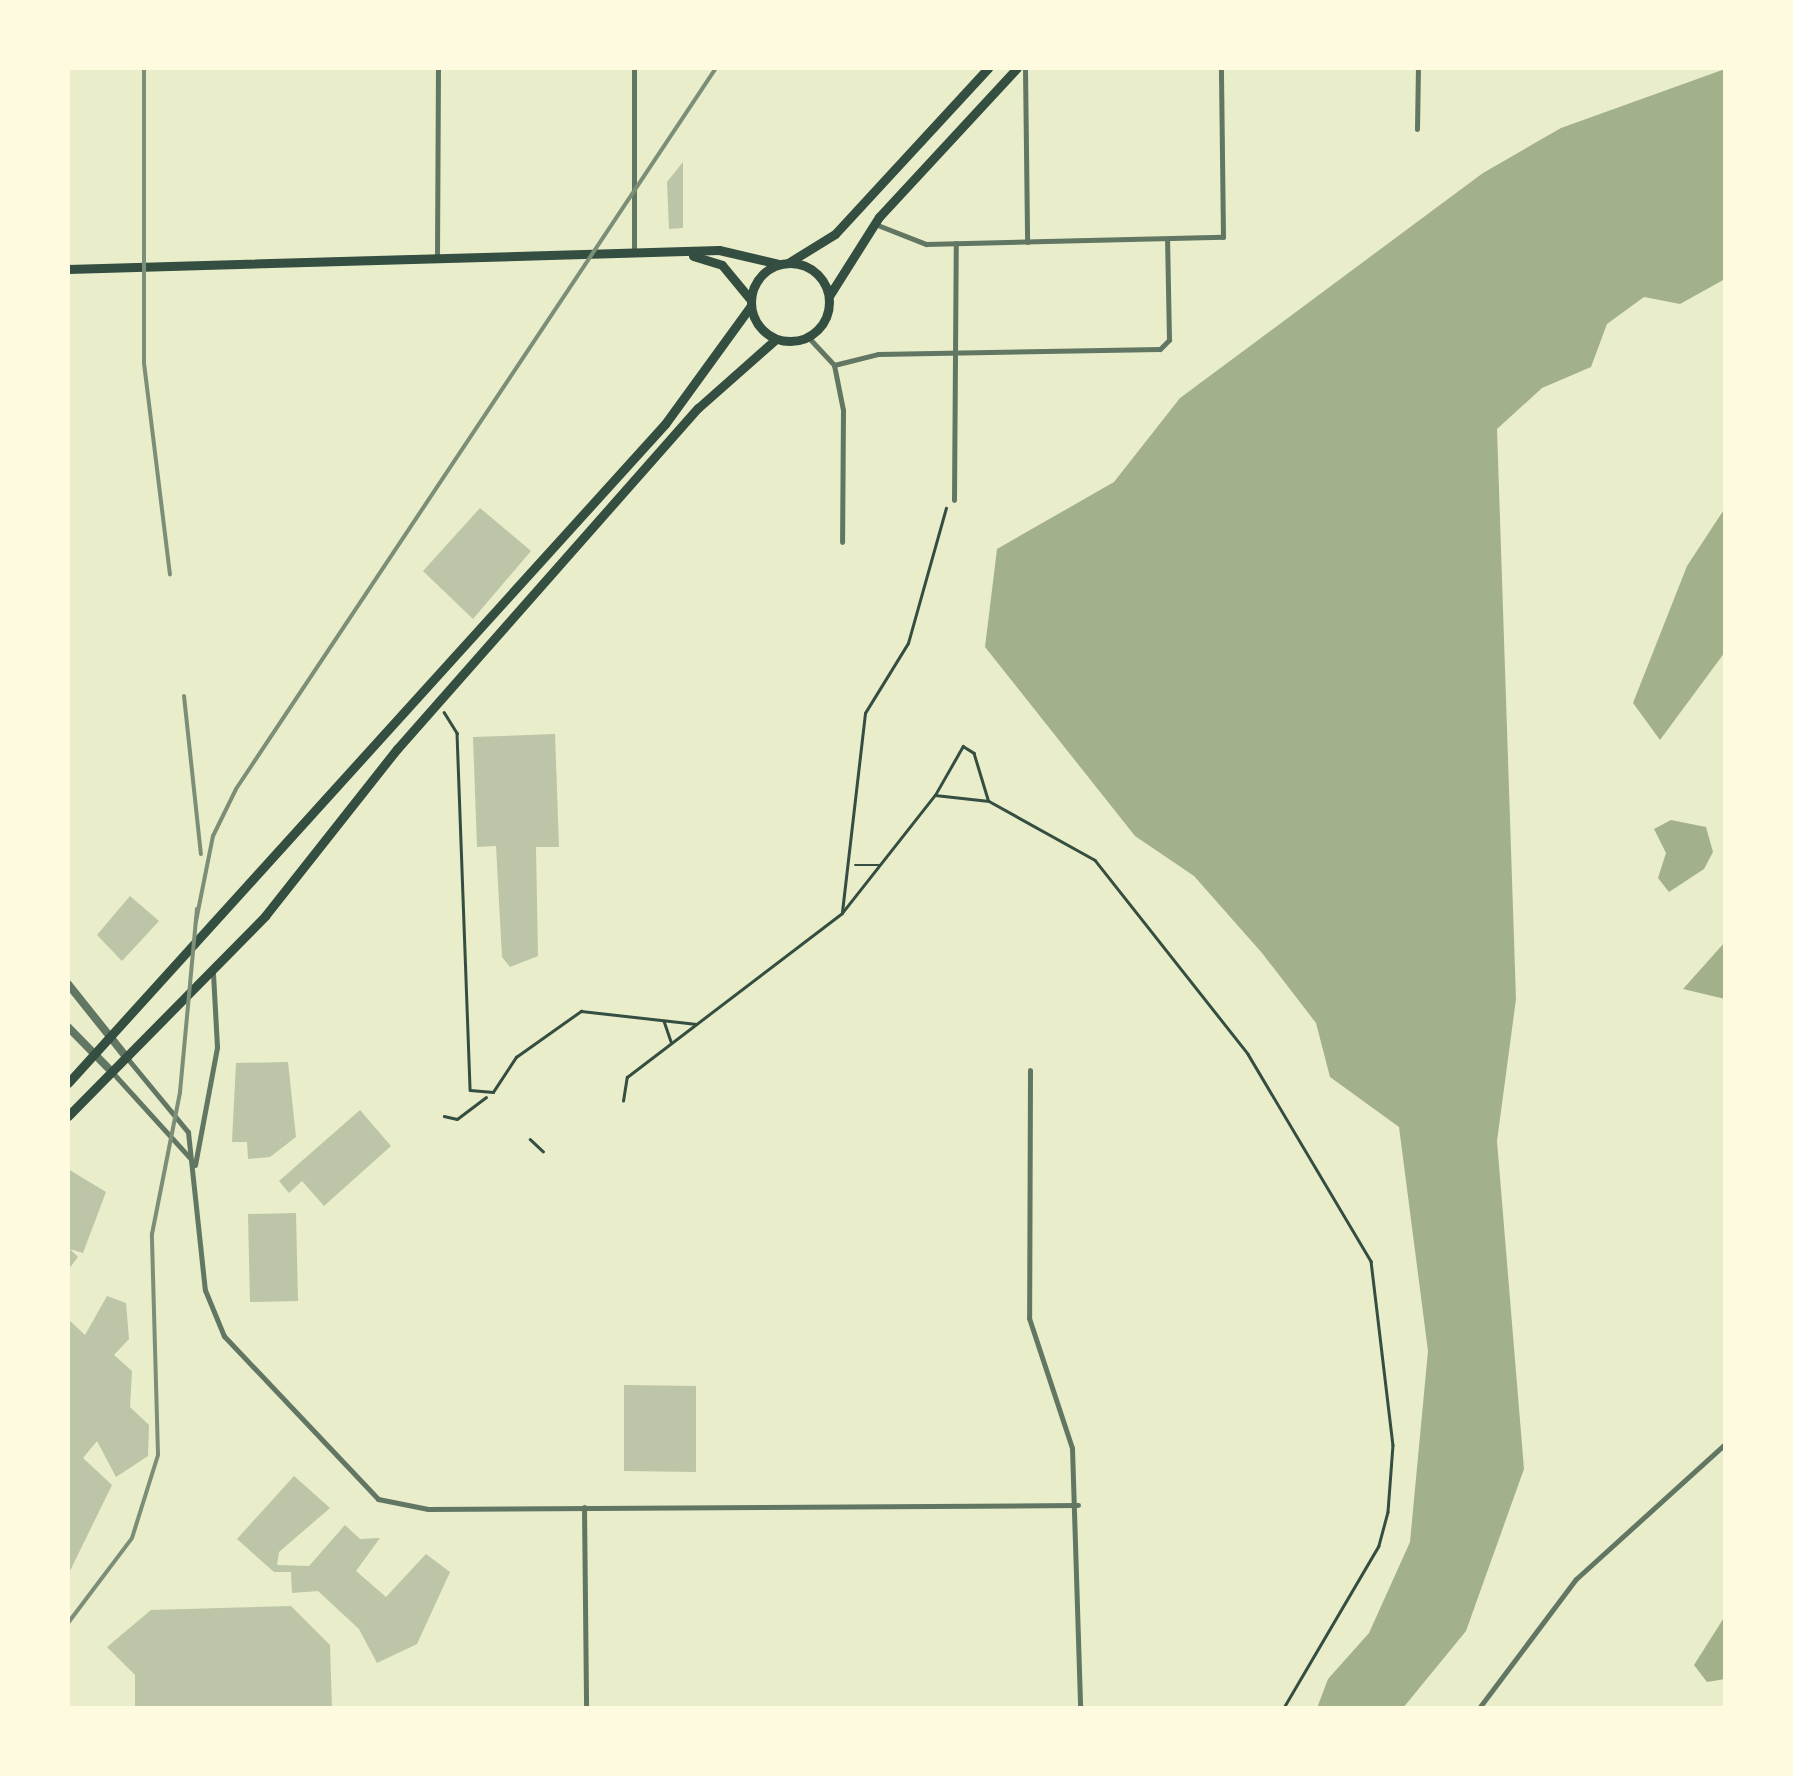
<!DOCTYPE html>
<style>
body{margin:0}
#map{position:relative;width:1793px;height:1776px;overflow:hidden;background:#e9edc9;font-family:Signika,sans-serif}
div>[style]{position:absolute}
.water>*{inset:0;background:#a3b18a}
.building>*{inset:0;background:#bcc5a7}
.path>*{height:2.5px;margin:-1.25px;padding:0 1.25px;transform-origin:1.25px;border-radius:1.25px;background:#344e41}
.minor>*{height:5px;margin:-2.5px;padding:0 2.5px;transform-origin:2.5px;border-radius:2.5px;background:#617663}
.tertiary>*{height:8px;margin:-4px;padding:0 4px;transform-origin:4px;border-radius:4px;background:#617663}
.primary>*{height:9px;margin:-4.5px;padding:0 4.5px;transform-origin:4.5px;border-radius:4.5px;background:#344e41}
.trunk>*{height:9px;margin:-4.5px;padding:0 4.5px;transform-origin:4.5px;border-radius:4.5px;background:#344e41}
.trunk>.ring{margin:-4.5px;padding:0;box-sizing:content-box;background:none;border:9px solid #344e41;border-radius:50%}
.rail>*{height:4px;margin:-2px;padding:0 2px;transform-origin:2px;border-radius:2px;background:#7c8e77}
span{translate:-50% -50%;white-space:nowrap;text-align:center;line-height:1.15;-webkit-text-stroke:8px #fefae0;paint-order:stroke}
.frame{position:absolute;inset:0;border:70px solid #fefae0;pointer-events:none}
</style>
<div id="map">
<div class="water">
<i style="clip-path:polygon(1725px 69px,1725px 279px,1680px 304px,1644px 297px,1607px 324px,1591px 367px,1542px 388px,1497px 429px,1516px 999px,1497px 1141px,1524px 1469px,1466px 1631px,1403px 1708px,1317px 1708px,1328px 1679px,1369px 1633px,1410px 1542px,1428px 1351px,1399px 1127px,1330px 1077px,1316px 1023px,1262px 953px,1194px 876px,1135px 836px,985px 647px,997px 549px,1114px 482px,1180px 398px,1483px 173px,1561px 128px)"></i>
<i style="clip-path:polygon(1725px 508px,1725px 652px,1660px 740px,1633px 703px,1687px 566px)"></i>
<i style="clip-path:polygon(1671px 820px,1706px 827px,1713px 852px,1704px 869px,1669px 892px,1658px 878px,1666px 853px,1654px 829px)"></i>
<i style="clip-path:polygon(1725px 942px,1725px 999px,1683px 989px)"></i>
<i style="clip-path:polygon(1725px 1616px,1725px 1679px,1707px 1682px,1694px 1665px)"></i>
</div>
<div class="building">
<i style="clip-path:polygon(683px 162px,683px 228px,669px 229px,667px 182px)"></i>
<i style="clip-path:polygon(480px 508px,531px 551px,473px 619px,423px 571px)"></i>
<i style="clip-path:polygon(555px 734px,559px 847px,536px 847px,538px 956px,510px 967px,502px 957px,496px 846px,477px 847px,473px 737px)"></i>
<i style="clip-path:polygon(130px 896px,159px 921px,122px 961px,97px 935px)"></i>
<i style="clip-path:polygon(288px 1062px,296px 1137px,270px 1157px,248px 1159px,247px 1142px,232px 1142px,236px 1063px)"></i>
<i style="clip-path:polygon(360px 1110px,391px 1146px,324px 1206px,302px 1181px,289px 1193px,279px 1181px)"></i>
<i style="clip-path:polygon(68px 1169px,106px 1192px,83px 1253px,70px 1249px,78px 1257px,68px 1270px)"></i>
<i style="clip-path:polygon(296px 1213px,298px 1301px,250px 1302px,248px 1214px)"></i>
<i style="clip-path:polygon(107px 1296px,126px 1303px,129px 1339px,114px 1355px,132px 1371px,130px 1407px,149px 1425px,148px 1456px,116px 1477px,97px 1441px,83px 1458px,112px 1485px,68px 1575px,68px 1319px,85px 1335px)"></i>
<i style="clip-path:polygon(624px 1385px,696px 1386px,696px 1472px,624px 1471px)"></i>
<i style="clip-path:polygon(294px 1476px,330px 1508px,279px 1552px,277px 1565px,309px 1566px,345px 1525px,360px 1539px,380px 1538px,356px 1571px,386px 1597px,426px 1554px,450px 1572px,417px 1644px,377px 1663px,359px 1629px,318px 1591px,292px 1593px,291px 1572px,274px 1572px,237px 1539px)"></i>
<i style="clip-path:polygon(291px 1606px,330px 1645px,332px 1708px,135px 1708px,135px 1675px,107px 1647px,151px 1610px)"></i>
</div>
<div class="path">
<i style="left:444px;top:712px;width:25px;rotate:58deg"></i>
<i style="left:457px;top:733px;width:357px;rotate:87.9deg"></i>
<i style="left:470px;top:1090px;width:23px;rotate:5deg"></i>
<i style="left:493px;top:1092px;width:42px;rotate:-56.7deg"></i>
<i style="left:516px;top:1057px;width:80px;rotate:-35.3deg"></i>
<i style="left:581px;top:1011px;width:116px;rotate:6.4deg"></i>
<i style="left:935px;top:795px;width:56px;rotate:-60.3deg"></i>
<i style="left:963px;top:746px;width:13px;rotate:32deg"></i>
<i style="left:974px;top:753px;width:48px;rotate:73.1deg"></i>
<i style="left:855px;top:865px;width:25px"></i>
<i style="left:842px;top:912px;width:200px;rotate:-83.4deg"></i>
<i style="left:865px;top:713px;width:82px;rotate:-58.4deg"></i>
<i style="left:908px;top:643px;width:140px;rotate:-74.3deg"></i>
<i style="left:664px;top:1021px;width:21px;rotate:71deg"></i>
<i style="left:623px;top:1101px;width:24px;rotate:-81deg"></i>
<i style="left:627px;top:1077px;width:270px;rotate:-37.3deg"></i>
<i style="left:842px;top:913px;width:150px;rotate:-51.8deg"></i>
<i style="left:935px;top:795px;width:54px;rotate:6.3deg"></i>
<i style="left:989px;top:801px;width:121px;rotate:29.1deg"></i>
<i style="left:1095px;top:860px;width:247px;rotate:51.7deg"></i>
<i style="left:1248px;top:1054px;width:241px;rotate:59.3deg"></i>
<i style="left:1371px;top:1261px;width:185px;rotate:83.2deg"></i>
<i style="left:1393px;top:1445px;width:67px;rotate:94.3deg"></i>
<i style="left:1388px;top:1512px;width:35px;rotate:105deg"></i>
<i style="left:1379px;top:1546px;width:188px;rotate:120.4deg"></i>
<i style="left:444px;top:1116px;width:13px;rotate:13deg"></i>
<i style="left:457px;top:1119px;width:36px;rotate:-37deg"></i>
<i style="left:530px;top:1139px;width:18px;rotate:43deg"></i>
</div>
<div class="minor">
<i style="left:1025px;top:68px;width:174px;rotate:89.3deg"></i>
<i style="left:1417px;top:129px;width:61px;rotate:-89.1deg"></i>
<i style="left:875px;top:224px;width:55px;rotate:21.4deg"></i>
<i style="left:926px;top:244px;width:297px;rotate:-1.4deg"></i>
<i style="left:1223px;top:237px;width:169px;rotate:-90.7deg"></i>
<i style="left:634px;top:252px;width:184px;rotate:-90deg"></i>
<i style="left:437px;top:257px;width:189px;rotate:-89.7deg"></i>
<i style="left:808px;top:337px;width:38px;rotate:47deg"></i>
<i style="left:834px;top:365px;width:46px;rotate:78.7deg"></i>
<i style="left:843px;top:410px;width:132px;rotate:90.4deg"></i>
<i style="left:834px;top:365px;width:45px;rotate:-14deg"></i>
<i style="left:878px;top:354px;width:282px;rotate:-1deg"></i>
<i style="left:1160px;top:349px;width:13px;rotate:-45deg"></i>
<i style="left:1169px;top:340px;width:100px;rotate:-91.1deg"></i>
<i style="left:954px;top:500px;width:257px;rotate:-89.6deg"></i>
<i style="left:127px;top:1058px;width:96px;rotate:50.5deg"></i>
<i style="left:188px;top:1132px;width:159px;rotate:83.9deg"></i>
<i style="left:205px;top:1290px;width:50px;rotate:67.6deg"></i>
<i style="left:224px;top:1336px;width:224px;rotate:46.6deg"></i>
<i style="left:378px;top:1499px;width:51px;rotate:11.3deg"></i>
<i style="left:428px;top:1509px;width:650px;rotate:-0.35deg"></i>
<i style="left:1030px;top:1070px;width:248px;rotate:90.2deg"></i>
<i style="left:1029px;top:1318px;width:137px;rotate:71.7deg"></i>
<i style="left:1072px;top:1448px;width:260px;rotate:88.2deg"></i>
<i style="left:112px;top:1072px;width:116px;rotate:47.8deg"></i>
<i style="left:195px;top:1165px;width:120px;rotate:-79.4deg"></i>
<i style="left:217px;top:1047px;width:74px;rotate:-93.1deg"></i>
<i style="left:584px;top:1507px;width:201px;rotate:89.4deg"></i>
<i style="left:1479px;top:1708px;width:161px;rotate:-53.1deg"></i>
<i style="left:1576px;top:1579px;width:202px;rotate:-42.2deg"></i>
</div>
<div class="tertiary">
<i style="left:68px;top:984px;width:95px;rotate:51.4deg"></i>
<i style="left:68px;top:1027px;width:63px;rotate:45.6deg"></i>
</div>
<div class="primary">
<i style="left:693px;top:256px;width:30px;rotate:17deg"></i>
<i style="left:722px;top:265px;width:44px;rotate:50.5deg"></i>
<i style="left:68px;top:269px;width:651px;rotate:-1.67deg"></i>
<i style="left:719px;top:250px;width:62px;rotate:13.1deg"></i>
</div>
<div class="trunk">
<i class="ring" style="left:751px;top:263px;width:69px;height:69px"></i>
<i style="left:788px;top:263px;width:55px;rotate:-31.7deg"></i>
<i style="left:835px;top:234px;width:226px;rotate:-47.3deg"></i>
<i style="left:829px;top:296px;width:93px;rotate:-57.7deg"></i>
<i style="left:879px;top:217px;width:203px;rotate:-47.2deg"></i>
<i style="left:68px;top:1083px;width:889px;rotate:-47.83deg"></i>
<i style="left:665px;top:424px;width:145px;rotate:-54deg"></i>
<i style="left:68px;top:1116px;width:281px;rotate:-45.4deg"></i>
<i style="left:265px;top:916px;width:213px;rotate:-51.7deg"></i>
<i style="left:397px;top:749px;width:455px;rotate:-48.6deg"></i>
<i style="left:698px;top:408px;width:104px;rotate:-41.5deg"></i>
</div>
<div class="rail">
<i style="left:144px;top:68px;width:295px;rotate:90deg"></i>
<i style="left:144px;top:363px;width:213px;rotate:83deg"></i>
<i style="left:184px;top:696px;width:159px;rotate:83.9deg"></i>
<i style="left:196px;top:921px;width:87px;rotate:-78.7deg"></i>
<i style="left:213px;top:836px;width:52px;rotate:-63.9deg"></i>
<i style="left:236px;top:789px;width:866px;rotate:-56.35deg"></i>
<i style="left:68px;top:1623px;width:106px;rotate:-53deg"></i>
<i style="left:132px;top:1538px;width:87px;rotate:-72.6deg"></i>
<i style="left:158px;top:1455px;width:221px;rotate:-91.6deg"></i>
<i style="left:152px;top:1234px;width:145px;rotate:-78.8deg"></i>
<i style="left:180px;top:1092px;width:184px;rotate:-84.7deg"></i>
</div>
<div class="frame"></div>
</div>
